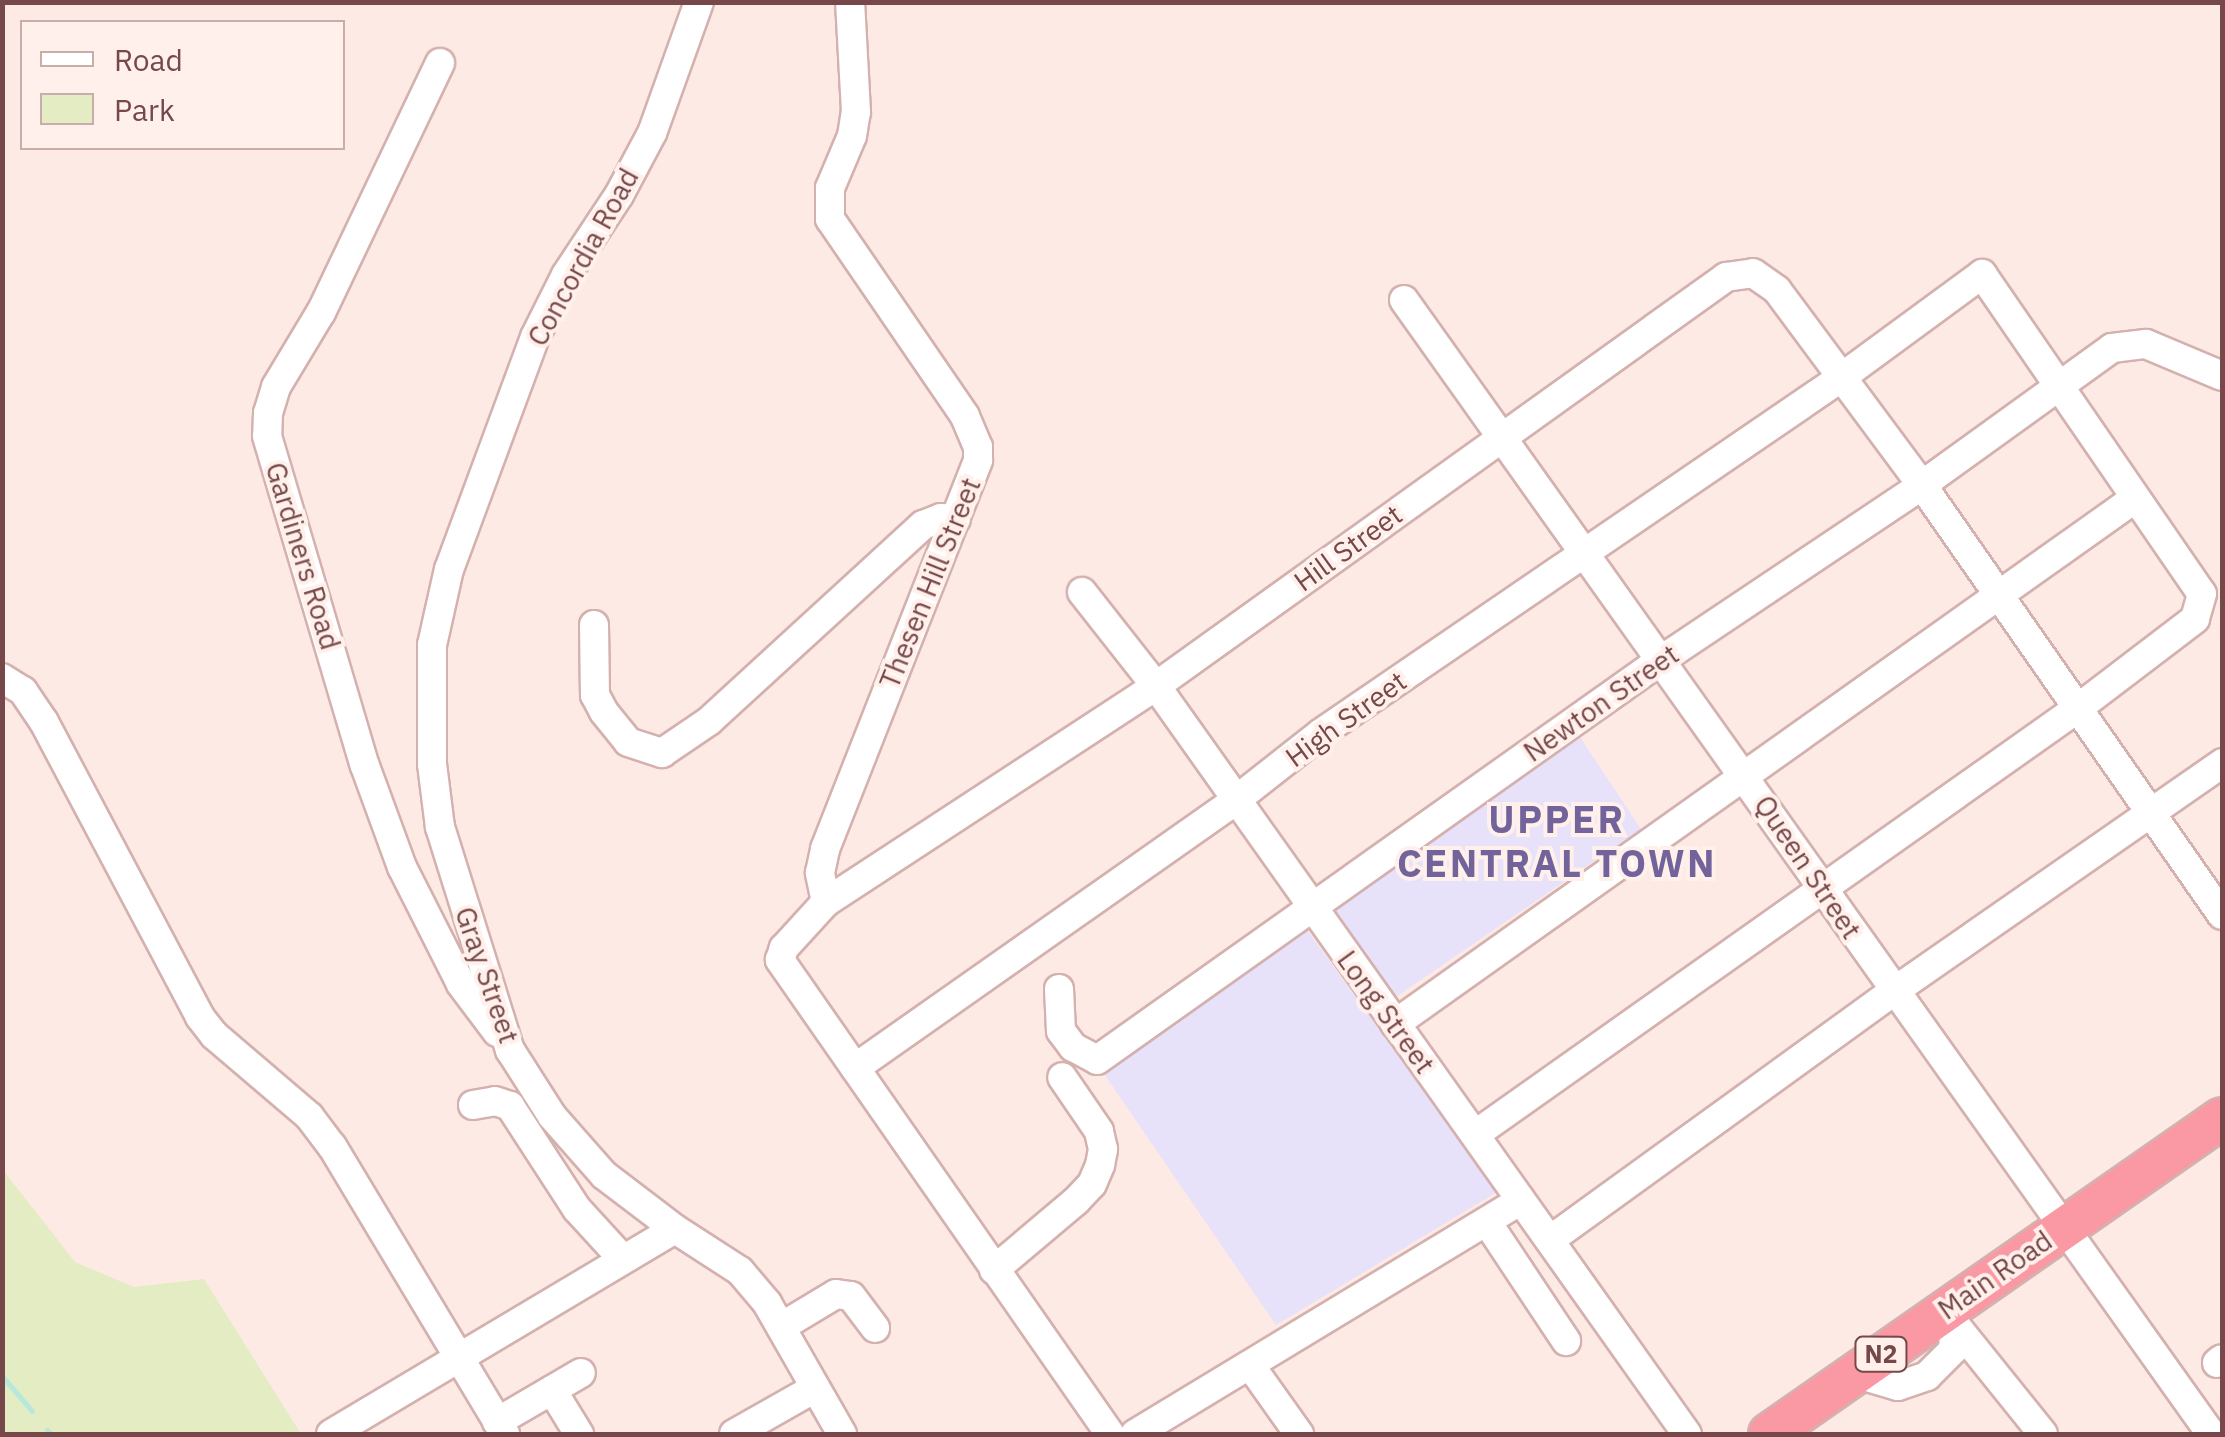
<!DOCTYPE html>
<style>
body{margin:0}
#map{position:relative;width:2225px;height:1437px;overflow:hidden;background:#fdeae4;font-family:"IBM Plex Sans",sans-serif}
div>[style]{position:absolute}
.education>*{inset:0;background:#e7e1fa}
.green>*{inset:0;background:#e3ecc2}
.stream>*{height:5px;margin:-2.5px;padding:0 2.5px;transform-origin:2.5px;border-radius:2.5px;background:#b7e8dc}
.roads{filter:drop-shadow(2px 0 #d4b1af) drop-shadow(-2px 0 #d4b1af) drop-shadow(0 2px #d4b1af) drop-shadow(0 -2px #d4b1af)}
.minor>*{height:28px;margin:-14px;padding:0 14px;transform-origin:14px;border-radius:14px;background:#fff}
.highway>*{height:40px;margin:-20px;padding:0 20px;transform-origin:20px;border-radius:20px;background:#fa98a4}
span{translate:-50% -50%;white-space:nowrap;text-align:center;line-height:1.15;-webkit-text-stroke:8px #fff0eb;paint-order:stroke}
.shield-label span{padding:2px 8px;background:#fff0eb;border:2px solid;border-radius:8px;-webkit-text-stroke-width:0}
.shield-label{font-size:25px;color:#77484a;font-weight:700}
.street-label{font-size:28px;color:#77484a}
.district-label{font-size:38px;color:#73639b;font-weight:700;letter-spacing:2.5px}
.frame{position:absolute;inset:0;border:5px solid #77484a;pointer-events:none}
.legend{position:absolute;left:20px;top:20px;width:325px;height:130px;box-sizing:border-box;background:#fff0eb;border:2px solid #c9adab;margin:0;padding:12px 18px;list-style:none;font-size:30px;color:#77484a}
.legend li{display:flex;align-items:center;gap:20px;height:50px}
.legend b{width:50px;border:2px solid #c9adab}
</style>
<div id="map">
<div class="education">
<i style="clip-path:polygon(1576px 731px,1641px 829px,1390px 1001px,1322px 910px)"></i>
<i style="clip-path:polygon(1302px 923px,1497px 1192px,1276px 1325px,1098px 1065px)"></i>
</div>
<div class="green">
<i style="clip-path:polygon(3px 1170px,75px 1262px,134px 1287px,204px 1279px,301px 1434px,3px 1434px)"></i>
</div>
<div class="stream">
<i style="left:2px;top:1376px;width:46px;rotate:49.4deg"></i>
<i style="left:47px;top:1430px;width:6px;rotate:45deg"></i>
</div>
<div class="roads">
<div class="minor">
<i style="left:699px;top:2px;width:139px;rotate:109.7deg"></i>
<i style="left:652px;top:133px;width:70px;rotate:118deg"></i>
<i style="left:619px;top:195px;width:96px;rotate:123.5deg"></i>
<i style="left:566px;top:275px;width:69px;rotate:116.6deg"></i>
<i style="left:535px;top:337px;width:247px;rotate:110.3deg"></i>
<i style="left:449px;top:569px;width:78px;rotate:102.6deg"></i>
<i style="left:432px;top:645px;width:119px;rotate:90deg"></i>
<i style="left:432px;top:764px;width:64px;rotate:82.8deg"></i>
<i style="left:440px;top:827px;width:234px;rotate:72.6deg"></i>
<i style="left:510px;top:1050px;width:78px;rotate:57.5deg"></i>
<i style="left:552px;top:1116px;width:79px;rotate:48.6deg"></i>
<i style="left:604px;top:1175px;width:89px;rotate:37.3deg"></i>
<i style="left:675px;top:1229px;width:77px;rotate:32.9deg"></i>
<i style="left:740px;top:1271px;width:42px;rotate:49.8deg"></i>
<i style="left:767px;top:1303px;width:151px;rotate:60.2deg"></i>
<i style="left:440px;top:63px;width:276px;rotate:115.5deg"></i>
<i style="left:321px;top:312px;width:87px;rotate:121deg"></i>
<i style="left:276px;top:387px;width:27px;rotate:107deg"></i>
<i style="left:268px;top:413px;width:23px;rotate:92deg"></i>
<i style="left:267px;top:436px;width:344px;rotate:73.5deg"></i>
<i style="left:365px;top:766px;width:108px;rotate:69.9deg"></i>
<i style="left:402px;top:867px;width:131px;rotate:63.2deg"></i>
<i style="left:461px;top:984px;width:60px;rotate:53.1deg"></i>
<i style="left:1404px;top:300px;width:1392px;rotate:54.56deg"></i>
<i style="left:1082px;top:592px;width:120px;rotate:51.8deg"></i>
<i style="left:1156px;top:686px;width:917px;rotate:54.63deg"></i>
<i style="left:594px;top:625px;width:70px;rotate:89.2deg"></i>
<i style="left:595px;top:695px;width:19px;rotate:62deg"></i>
<i style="left:604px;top:712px;width:38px;rotate:51deg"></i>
<i style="left:628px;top:742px;width:36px;rotate:18deg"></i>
<i style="left:662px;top:753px;width:57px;rotate:-34.2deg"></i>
<i style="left:709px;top:721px;width:290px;rotate:-42.5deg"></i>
<i style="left:923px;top:525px;width:19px;rotate:-21deg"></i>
<i style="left:941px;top:518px;width:15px;rotate:4deg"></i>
<i style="left:2px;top:678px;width:25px;rotate:32deg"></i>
<i style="left:23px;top:691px;width:37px;rotate:56deg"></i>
<i style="left:44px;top:722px;width:334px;rotate:62.1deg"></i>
<i style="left:200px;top:1017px;width:23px;rotate:52deg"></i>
<i style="left:214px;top:1035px;width:125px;rotate:40.5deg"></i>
<i style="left:309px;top:1116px;width:38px;rotate:53deg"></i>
<i style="left:332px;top:1146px;width:336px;rotate:59deg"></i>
<i style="left:826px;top:902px;width:30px;rotate:-102deg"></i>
<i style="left:820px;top:873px;width:25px;rotate:-78deg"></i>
<i style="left:825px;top:849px;width:418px;rotate:-68.5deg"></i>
<i style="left:978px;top:460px;width:13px;rotate:-90deg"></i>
<i style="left:978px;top:447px;width:34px;rotate:-113deg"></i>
<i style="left:965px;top:416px;width:239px;rotate:-124.4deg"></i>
<i style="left:830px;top:219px;width:31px;rotate:-90deg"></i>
<i style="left:830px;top:188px;width:56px;rotate:-67.1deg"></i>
<i style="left:852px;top:136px;width:24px;rotate:-81deg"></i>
<i style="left:856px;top:112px;width:110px;rotate:-93.1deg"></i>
<i style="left:1059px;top:989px;width:42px;rotate:87.3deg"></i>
<i style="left:1061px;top:1031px;width:20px;rotate:53deg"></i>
<i style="left:1073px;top:1047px;width:27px;rotate:28deg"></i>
<i style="left:1097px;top:1060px;width:691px;rotate:-35.35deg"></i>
<i style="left:1661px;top:660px;width:314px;rotate:-33.8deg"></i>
<i style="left:1922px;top:485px;width:234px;rotate:-35.8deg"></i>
<i style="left:2112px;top:348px;width:34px;rotate:-7deg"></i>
<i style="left:2146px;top:344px;width:82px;rotate:22.8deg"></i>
<i style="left:1395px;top:1024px;width:907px;rotate:-35.39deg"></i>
<i style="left:855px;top:1068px;width:466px;rotate:-35.1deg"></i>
<i style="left:1236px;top:800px;width:108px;rotate:-38.2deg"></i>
<i style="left:1321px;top:733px;width:631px;rotate:-34.34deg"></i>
<i style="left:1842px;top:377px;width:174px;rotate:-36.3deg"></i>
<i style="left:1982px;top:274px;width:388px;rotate:55.5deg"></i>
<i style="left:2202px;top:594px;width:26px;rotate:106deg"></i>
<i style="left:2195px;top:619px;width:147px;rotate:142.7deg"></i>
<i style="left:2078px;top:708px;width:737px;rotate:144.72deg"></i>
<i style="left:473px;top:1105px;width:22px;rotate:-10deg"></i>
<i style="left:495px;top:1101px;width:16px;rotate:18deg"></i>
<i style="left:510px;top:1106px;width:123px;rotate:57deg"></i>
<i style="left:577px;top:1209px;width:65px;rotate:47.5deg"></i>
<i style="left:1487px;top:1222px;width:143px;rotate:56.4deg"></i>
<i style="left:1550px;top:1240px;width:423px;rotate:-35.9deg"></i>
<i style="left:1893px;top:992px;width:401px;rotate:-34.8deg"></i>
<i style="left:994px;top:1270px;width:107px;rotate:-40.1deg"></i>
<i style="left:1076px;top:1201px;width:23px;rotate:-47deg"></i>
<i style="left:1092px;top:1184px;width:21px;rotate:-67deg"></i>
<i style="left:1100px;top:1165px;width:16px;rotate:-79deg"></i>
<i style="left:1103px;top:1149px;width:18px;rotate:-103deg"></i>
<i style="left:1099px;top:1131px;width:65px;rotate:-124.4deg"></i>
<i style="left:781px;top:1327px;width:64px;rotate:-31deg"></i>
<i style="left:836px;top:1294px;width:15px;rotate:8deg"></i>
<i style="left:851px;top:1296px;width:40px;rotate:53deg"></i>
<i style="left:1957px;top:1327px;width:137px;rotate:51.2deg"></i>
<i style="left:2217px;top:1363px;width:6px;rotate:-39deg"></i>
<i style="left:1250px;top:1365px;width:85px;rotate:54.6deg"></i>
<i style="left:1854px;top:1373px;width:46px;rotate:16.5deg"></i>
<i style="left:1898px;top:1386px;width:31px;rotate:-19deg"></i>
<i style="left:1927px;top:1376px;width:37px;rotate:-45deg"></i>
<i style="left:1953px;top:1350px;width:48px;rotate:-86.4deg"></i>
<i style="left:552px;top:1390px;width:52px;rotate:58.5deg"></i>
<i style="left:497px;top:1422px;width:97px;rotate:-30.3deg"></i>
<i style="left:331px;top:1434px;width:400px;rotate:-30.8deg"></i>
<i style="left:734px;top:1434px;width:93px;rotate:-29.6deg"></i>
<i style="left:1110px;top:1434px;width:578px;rotate:-124.85deg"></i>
<i style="left:780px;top:960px;width:13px;rotate:-72deg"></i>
<i style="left:784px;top:948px;width:62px;rotate:-47.6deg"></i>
<i style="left:826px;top:902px;width:394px;rotate:-33.2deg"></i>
<i style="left:1156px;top:686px;width:702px;rotate:-35.66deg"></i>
<i style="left:1726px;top:277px;width:27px;rotate:-8deg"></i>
<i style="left:1753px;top:273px;width:29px;rotate:35deg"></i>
<i style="left:1777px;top:290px;width:243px;rotate:53.4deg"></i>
<i style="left:1922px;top:485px;width:524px;rotate:55.1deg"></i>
<i style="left:1135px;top:1434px;width:451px;rotate:-31.2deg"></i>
</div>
<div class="highway">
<i style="left:1769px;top:1434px;width:552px;rotate:-34.9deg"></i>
</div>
</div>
<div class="shield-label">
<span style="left:1881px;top:1354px">N2</span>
</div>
<div class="street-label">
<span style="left:583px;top:257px;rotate:-61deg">Concordia Road</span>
<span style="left:1348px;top:548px;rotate:-36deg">Hill Street</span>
<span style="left:303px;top:556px;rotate:73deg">Gardiners Road</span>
<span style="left:930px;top:583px;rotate:-68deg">Thesen Hill Street</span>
<span style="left:1601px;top:703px;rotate:-35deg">Newton Street</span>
<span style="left:1346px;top:719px;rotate:-36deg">High Street</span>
<span style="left:1808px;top:867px;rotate:56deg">Queen Street</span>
<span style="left:487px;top:975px;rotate:71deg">Gray Street</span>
<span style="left:1386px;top:1012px;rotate:54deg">Long Street</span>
<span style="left:1995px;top:1275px;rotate:-35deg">Main Road</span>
</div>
<div class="district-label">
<span style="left:1557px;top:841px">UPPER<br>CENTRAL TOWN</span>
</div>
<div class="frame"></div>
<ul class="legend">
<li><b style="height:12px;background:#fff"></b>Road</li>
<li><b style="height:28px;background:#e3ecc2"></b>Park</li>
</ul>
</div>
